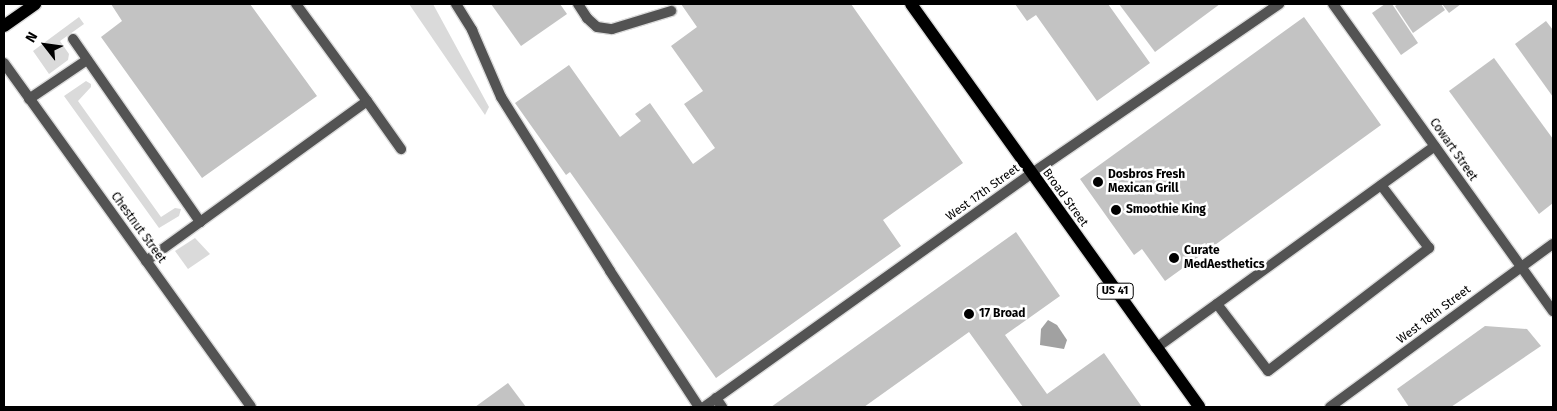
<!DOCTYPE html>
<style>
body{margin:0}
#map{position:relative;width:1557px;height:411px;overflow:hidden;background:#fff;font-family:"Fira Sans",sans-serif}
div>[style]{position:absolute}
.green>*{inset:0;background:#dadada}
.water>*{inset:0;background:#a1a1a1}
.building>*{inset:0;background:#c3c3c3}
.roads{filter:drop-shadow(1px 0 #dbdbdb) drop-shadow(-1px 0 #dbdbdb) drop-shadow(0 1px #dbdbdb) drop-shadow(0 -1px #dbdbdb)}
.service>*{height:10px;margin:-5px;padding:0 5px;transform-origin:5px;border-radius:5px;background:#535353}
.minor>*{height:10px;margin:-5px;padding:0 5px;transform-origin:5px;border-radius:5px;background:#535353}
.tertiary>*{height:10px;margin:-5px;padding:0 5px;transform-origin:5px;border-radius:5px;background:#535353}
.primary>*{height:12px;margin:-6px;padding:0 6px;transform-origin:6px;border-radius:6px;background:#000}
.dots>*{width:14px;height:14px;translate:-50% -50%;box-sizing:border-box;border:2px solid #fff;border-radius:50%}
span{translate:-50% -50%;white-space:nowrap;text-align:center;line-height:1.15;-webkit-text-stroke:5px #fff;paint-order:stroke}
.shield-label span{padding:1px 4px;background:#fff;border:1px solid;border-radius:4px;-webkit-text-stroke-width:0}
.shield-label{font-size:11px;color:#000;font-weight:700}
.street-label{font-size:12px;color:#000}
.poi-label{font-size:12px;color:#000;font-weight:700}
.left{translate:0 -50%;text-align:left}
.frame{position:absolute;inset:0;border:5px solid #000;pointer-events:none}
.north{position:absolute;left:20px;top:20px;width:50px;height:50px;-webkit-text-stroke:4px #fff;paint-order:stroke;rotate:300deg;font-size:14px;font-weight:700;line-height:20px;text-align:center;color:#000}
.north::after{content:'';display:block;margin:auto;width:18px;height:22px;background:#000;clip-path:polygon(50% 0,100% 100%,50% 72%,0 100%)}
</style>
<div id="map">
<div class="green">
<i style="clip-path:polygon(409px 4px,433px 4px,489px 107px,485px 115px)"></i>
<i style="clip-path:polygon(79px 17px,84px 24px,60px 41px,69px 54px,68px 60px,49px 74px,33px 51px)"></i>
<i style="clip-path:polygon(86px 81px,91px 84px,91px 87px,78px 101px,161px 217px,175px 208px,181px 209px,179px 216px,159px 228px,64px 96px)"></i>
<i style="clip-path:polygon(195px 238px,210px 254px,188px 269px,175px 251px)"></i>
</div>
<div class="water">
<i style="clip-path:polygon(1048px 320px,1057px 325px,1067px 340px,1064px 349px,1040px 345px,1041px 329px)"></i>
</div>
<div class="building">
<i style="clip-path:polygon(111px 4px,250px 4px,317px 96px,202px 178px,101px 37px,122px 21px)"></i>
<i style="clip-path:polygon(491px 4px,560px 4px,567px 14px,521px 46px)"></i>
<i style="clip-path:polygon(681px 4px,851px 4px,963px 163px,883px 220px,901px 246px,716px 378px,570px 172px,566px 175px,515px 103px,569px 65px,620px 137px,641px 121px,635px 114px,650px 103px,693px 164px,715px 148px,684px 104px,703px 91px,671px 46px,697px 27px)"></i>
<i style="clip-path:polygon(1015px 4px,1108px 4px,1150px 63px,1097px 101px,1036px 15px,1027px 21px)"></i>
<i style="clip-path:polygon(1119px 4px,1220px 4px,1155px 52px)"></i>
<i style="clip-path:polygon(1385px 4px,1392px 4px,1418px 43px,1401px 55px,1372px 13px)"></i>
<i style="clip-path:polygon(1398px 4px,1441px 4px,1445px 10px,1413px 33px,1395px 6px)"></i>
<i style="clip-path:polygon(1442px 4px,1461px 4px,1449px 13px)"></i>
<i style="clip-path:polygon(1304px 17px,1381px 125px,1165px 281px,1142px 249px,1134px 255px,1080px 179px)"></i>
<i style="clip-path:polygon(1546px 21px,1553px 30px,1553px 97px,1515px 44px)"></i>
<i style="clip-path:polygon(1494px 58px,1553px 139px,1553px 203px,1539px 214px,1449px 91px)"></i>
<i style="clip-path:polygon(1016px 232px,1060px 296px,1005px 335px,1047px 394px,1104px 353px,1142px 407px,1023px 407px,969px 332px,864px 407px,771px 407px)"></i>
<i style="clip-path:polygon(1485px 326px,1527px 329px,1541px 346px,1451px 407px,1409px 407px,1397px 389px)"></i>
<i style="clip-path:polygon(508px 383px,526px 407px,475px 407px)"></i>
</div>
<div class="roads">
<div class="service">
<i style="left:456px;top:4px;width:31px;rotate:58deg"></i>
<i style="left:472px;top:30px;width:73px;rotate:66.6deg"></i>
<i style="left:501px;top:97px;width:205px;rotate:57.9deg"></i>
<i style="left:610px;top:271px;width:163px;rotate:56.8deg"></i>
<i style="left:578px;top:4px;width:17px;rotate:57deg"></i>
<i style="left:587px;top:18px;width:13px;rotate:42deg"></i>
<i style="left:597px;top:27px;width:15px;rotate:8deg"></i>
<i style="left:612px;top:29px;width:62px;rotate:-17deg"></i>
<i style="left:73px;top:39px;width:223px;rotate:55.2deg"></i>
<i style="left:200px;top:222px;width:206px;rotate:-35.9deg"></i>
<i style="left:367px;top:101px;width:120px;rotate:-126.2deg"></i>
<i style="left:29px;top:99px;width:70px;rotate:-33.9deg"></i>
<i style="left:367px;top:101px;width:59px;rotate:54.7deg"></i>
<i style="left:146px;top:261px;width:67px;rotate:-35.8deg"></i>
<i style="left:1217px;top:304px;width:84px;rotate:52.7deg"></i>
<i style="left:1268px;top:371px;width:203px;rotate:-37.4deg"></i>
<i style="left:1429px;top:248px;width:79px;rotate:-127.3deg"></i>
<i style="left:1156px;top:348px;width:344px;rotate:-35.9deg"></i>
<i style="left:716px;top:398px;width:11px;rotate:56deg"></i>
</div>
<div class="minor">
<i style="left:1333px;top:4px;width:378px;rotate:54.4deg"></i>
<i style="left:704px;top:407px;width:402px;rotate:-35.5deg"></i>
<i style="left:1031px;top:174px;width:301px;rotate:-34.4deg"></i>
<i style="left:1330px;top:407px;width:276px;rotate:-36.2deg"></i>
</div>
<div class="tertiary">
<i style="left:4px;top:63px;width:423px;rotate:54.3deg"></i>
</div>
<div class="primary">
<i style="left:911px;top:4px;width:495px;rotate:54.4deg"></i>
<i style="left:4px;top:26px;width:38px;rotate:-35deg"></i>
</div>
</div>
<div class="dots">
<i style="left:1098px;top:182px;background:#000"></i>
<i style="left:1116px;top:210px;background:#000"></i>
<i style="left:1174px;top:258px;background:#000"></i>
<i style="left:969px;top:314px;background:#000"></i>
</div>
<div class="shield-label">
<span style="left:1115px;top:291px">US 41</span>
</div>
<div class="street-label">
<span style="left:1453px;top:150px;rotate:55deg">Cowart Street</span>
<span style="left:983px;top:193px;rotate:-36deg">West 17th Street</span>
<span style="left:1065px;top:198px;rotate:54deg">Broad Street</span>
<span style="left:138px;top:228px;rotate:54deg">Chestnut Street</span>
<span style="left:1434px;top:315px;rotate:-37deg">West 18th Street</span>
</div>
<div class="poi-label">
<span class="left" style="left:1108px;top:182px">Dosbros Fresh<br>Mexican Grill</span>
<span class="left" style="left:1126px;top:210px">Smoothie King</span>
<span class="left" style="left:1184px;top:258px">Curate<br>MedAesthetics</span>
<span class="left" style="left:979px;top:314px">17 Broad</span>
</div>
<div class="frame"></div>
<div class="north">N</div>
</div>
